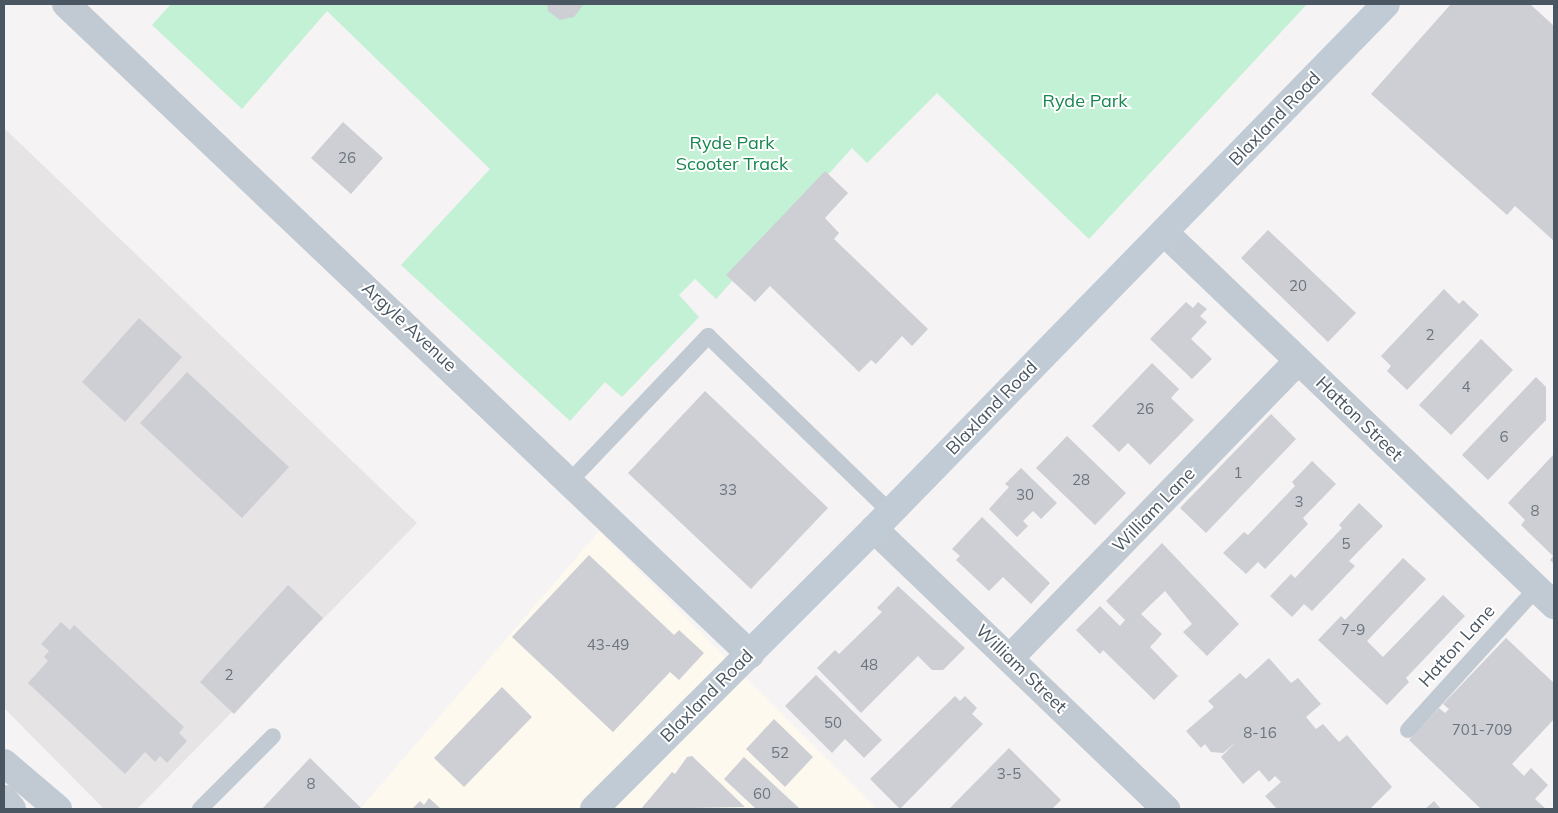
<!DOCTYPE html>
<style>
body{margin:0}
#map{position:relative;width:1558px;height:813px;overflow:hidden;background:#f5f3f3;font-family:Mulish,sans-serif}
div>[style]{position:absolute}
.commercial>*{inset:0;background:#fdf9ef}
.education>*{inset:0;background:#e6e4e5}
.green>*{inset:0;background:#c3f1d5}
.building>*{inset:0;background:#cdcfd5}
.lane>*{height:16px;margin:-8px;padding:0 8px;transform-origin:8px;border-radius:8px;background:#c1cad2}
.street>*{height:28px;margin:-14px;padding:0 14px;transform-origin:14px;border-radius:14px;background:#c1cad2}
.secondary>*{height:28px;margin:-14px;padding:0 14px;transform-origin:14px;border-radius:14px;background:#c1cbd6}
span{translate:-50% -50%;white-space:nowrap;text-align:center;line-height:1.15;-webkit-text-stroke:4px #fff;paint-order:stroke}
.number-label{font-size:15px;color:#6b747e}
.number-label span{-webkit-text-stroke-width:0}
.park-label{font-size:18px;color:#17864f}
.street-label{font-size:18px;color:#4a5661}
.frame{position:absolute;inset:0;border:5px solid #4a5661;pointer-events:none}
</style>
<div id="map">
<div class="commercial">
<i style="clip-path:polygon(599px 531px,877px 809px,360px 809px)"></i>
</div>
<div class="education">
<i style="clip-path:polygon(4px 128px,417px 523px,137px 809px,104px 809px,4px 708px)"></i>
</div>
<div class="green">
<i style="clip-path:polygon(171px 4px,1307px 4px,1089px 239px,937px 93px,867px 163px,852px 148px,716px 299px,695px 279px,679px 295px,699px 317px,622px 397px,605px 382px,570px 421px,401px 265px,490px 169px,327px 11px,242px 109px,152px 25px)"></i>
</div>
<div class="building">
<i style="clip-path:polygon(547px 4px,582px 4px,583px 5px,574px 17px,560px 20px,548px 11px)"></i>
<i style="clip-path:polygon(1451px 4px,1530px 4px,1554px 26px,1554px 241px,1515px 206px,1507px 215px,1371px 94px)"></i>
<i style="clip-path:polygon(343px 122px,383px 158px,351px 194px,311px 158px)"></i>
<i style="clip-path:polygon(825px 171px,848px 193px,825px 218px,839px 233px,834px 239px,928px 329px,912px 346px,902px 336px,876px 364px,871px 360px,859px 372px,770px 286px,755px 302px,726px 275px)"></i>
<i style="clip-path:polygon(1268px 230px,1356px 313px,1328px 342px,1241px 258px)"></i>
<i style="clip-path:polygon(1444px 289px,1459px 304px,1463px 300px,1479px 315px,1407px 390px,1387px 371px,1391px 366px,1381px 356px)"></i>
<i style="clip-path:polygon(1186px 302px,1193px 308px,1198px 302px,1207px 309px,1200px 316px,1207px 322px,1191px 339px,1212px 359px,1192px 379px,1150px 339px)"></i>
<i style="clip-path:polygon(139px 318px,182px 357px,125px 422px,82px 382px)"></i>
<i style="clip-path:polygon(1481px 339px,1513px 370px,1451px 435px,1419px 405px)"></i>
<i style="clip-path:polygon(1152px 363px,1179px 389px,1171px 398px,1194px 420px,1150px 465px,1128px 443px,1119px 452px,1092px 426px)"></i>
<i style="clip-path:polygon(187px 372px,289px 467px,242px 518px,140px 423px)"></i>
<i style="clip-path:polygon(1536px 377px,1546px 387px,1546px 420px,1488px 480px,1462px 455px)"></i>
<i style="clip-path:polygon(705px 391px,828px 508px,751px 589px,628px 473px)"></i>
<i style="clip-path:polygon(1271px 414px,1296px 439px,1206px 533px,1180px 508px)"></i>
<i style="clip-path:polygon(1067px 436px,1126px 493px,1095px 525px,1036px 468px)"></i>
<i style="clip-path:polygon(1554px 454px,1554px 564px,1550px 560px,1553px 556px,1521px 525px,1525px 520px,1508px 503px)"></i>
<i style="clip-path:polygon(1312px 461px,1336px 484px,1303px 518px,1308px 524px,1265px 569px,1258px 562px,1246px 574px,1223px 553px,1244px 532px,1248px 535px,1295px 486px,1292px 482px)"></i>
<i style="clip-path:polygon(1021px 468px,1057px 503px,1041px 519px,1033px 511px,1023px 521px,1028px 526px,1017px 537px,989px 509px,1009px 487px,1005px 484px)"></i>
<i style="clip-path:polygon(1359px 503px,1383px 526px,1349px 561px,1355px 566px,1312px 611px,1304px 604px,1292px 617px,1270px 596px,1291px 574px,1295px 578px,1342px 528px,1339px 525px)"></i>
<i style="clip-path:polygon(982px 517px,1050px 583px,1031px 604px,1003px 577px,989px 591px,956px 560px,960px 556px,952px 549px)"></i>
<i style="clip-path:polygon(1162px 543px,1239px 624px,1207px 656px,1183px 632px,1192px 624px,1165px 591px,1141px 614px,1162px 634px,1150px 647px,1178px 676px,1154px 700px,1103px 650px,1100px 654px,1076px 630px,1100px 606px,1120px 626px,1125px 620px,1106px 601px)"></i>
<i style="clip-path:polygon(589px 555px,674px 635px,679px 630px,704px 653px,679px 680px,670px 672px,613px 732px,512px 637px)"></i>
<i style="clip-path:polygon(1403px 558px,1426px 579px,1367px 641px,1383px 657px,1443px 595px,1465px 616px,1406px 678px,1409px 682px,1387px 705px,1318px 640px,1341px 616px,1345px 620px)"></i>
<i style="clip-path:polygon(288px 585px,323px 618px,234px 714px,200px 682px)"></i>
<i style="clip-path:polygon(898px 586px,965px 648px,943px 670px,932px 670px,918px 656px,861px 713px,817px 668px,835px 650px,839px 654px,882px 612px,877px 608px)"></i>
<i style="clip-path:polygon(61px 622px,70px 630px,74px 625px,184px 727px,179px 733px,187px 741px,167px 763px,160px 756px,155px 762px,145px 752px,125px 774px,28px 683px,48px 661px,44px 657px,49px 651px,41px 644px)"></i>
<i style="clip-path:polygon(1506px 638px,1554px 683px,1554px 719px,1512px 764px,1524px 776px,1531px 768px,1548px 785px,1535px 799px,1546px 809px,1481px 809px,1409px 740px,1439px 708px,1445px 713px,1449px 709px,1443px 704px)"></i>
<i style="clip-path:polygon(1269px 658px,1291px 683px,1298px 678px,1321px 704px,1306px 717px,1316px 729px,1323px 724px,1339px 742px,1347px 735px,1392px 787px,1370px 809px,1277px 809px,1265px 796px,1281px 782px,1275px 776px,1269px 782px,1259px 770px,1243px 784px,1221px 757px,1235px 743px,1223px 753px,1211px 752px,1205px 744px,1201px 748px,1186px 731px,1214px 707px,1208px 701px,1240px 673px,1246px 679px)"></i>
<i style="clip-path:polygon(816px 675px,882px 740px,864px 758px,845px 739px,832px 753px,785px 706px)"></i>
<i style="clip-path:polygon(502px 687px,532px 717px,464px 787px,434px 758px)"></i>
<i style="clip-path:polygon(955px 696px,960px 701px,965px 696px,977px 708px,972px 714px,983px 724px,900px 809px,870px 779px)"></i>
<i style="clip-path:polygon(774px 719px,813px 757px,785px 787px,746px 749px)"></i>
<i style="clip-path:polygon(1009px 748px,1061px 800px,1052px 809px,949px 809px)"></i>
<i style="clip-path:polygon(692px 756px,745px 807px,641px 809px,672px 772px,675px 774px,687px 757px)"></i>
<i style="clip-path:polygon(744px 757px,800px 809px,756px 809px,724px 779px)"></i>
<i style="clip-path:polygon(310px 758px,362px 809px,262px 809px)"></i>
<i style="clip-path:polygon(429px 798px,441px 809px,412px 809px,420px 801px,424px 805px)"></i>
<i style="clip-path:polygon(1434px 801px,1441px 809px,1425px 809px)"></i>
</div>
<div class="lane">
<i style="left:571px;top:480px;width:199px;rotate:-46.4deg"></i>
<i style="left:708px;top:336px;width:253px;rotate:44deg"></i>
<i style="left:1408px;top:730px;width:190px;rotate:-47.8deg"></i>
<i style="left:200px;top:809px;width:103px;rotate:-45deg"></i>
</div>
<div class="street">
<i style="left:66px;top:4px;width:944px;rotate:43.54deg"></i>
<i style="left:1164px;top:232px;width:540px;rotate:43.72deg"></i>
<i style="left:874px;top:529px;width:405px;rotate:43.8deg"></i>
<i style="left:1010px;top:658px;width:414px;rotate:-45.9deg"></i>
<i style="left:4px;top:763px;width:71px;rotate:40.4deg"></i>
<i style="left:4px;top:799px;width:13px;rotate:51deg"></i>
</div>
<div class="secondary">
<i style="left:594px;top:809px;width:396px;rotate:-45deg"></i>
<i style="left:874px;top:529px;width:733px;rotate:-45.72deg"></i>
</div>
<div class="number-label">
<span style="left:347px;top:158px">26</span>
<span style="left:1298px;top:286px">20</span>
<span style="left:1430px;top:335px">2</span>
<span style="left:1466px;top:387px">4</span>
<span style="left:1145px;top:409px">26</span>
<span style="left:1504px;top:437px">6</span>
<span style="left:1238px;top:473px">1</span>
<span style="left:1081px;top:480px">28</span>
<span style="left:728px;top:490px">33</span>
<span style="left:1025px;top:495px">30</span>
<span style="left:1299px;top:502px">3</span>
<span style="left:1535px;top:511px">8</span>
<span style="left:1346px;top:544px">5</span>
<span style="left:1353px;top:630px">7-9</span>
<span style="left:608px;top:645px">43-49</span>
<span style="left:869px;top:665px">48</span>
<span style="left:229px;top:675px">2</span>
<span style="left:833px;top:723px">50</span>
<span style="left:1482px;top:730px">701-709</span>
<span style="left:1260px;top:733px">8-16</span>
<span style="left:780px;top:753px">52</span>
<span style="left:1009px;top:774px">3-5</span>
<span style="left:311px;top:784px">8</span>
<span style="left:762px;top:794px">60</span>
</div>
<div class="park-label">
<span style="left:1085px;top:101px">Ryde Park</span>
<span style="left:732px;top:154px">Ryde Park<br>Scooter Track</span>
</div>
<div class="street-label">
<span style="left:1275px;top:119px;rotate:-46deg">Blaxland Road</span>
<span style="left:409px;top:327px;rotate:43deg">Argyle Avenue</span>
<span style="left:992px;top:408px;rotate:-46deg">Blaxland Road</span>
<span style="left:1359px;top:419px;rotate:44deg">Hatton Street</span>
<span style="left:1154px;top:510px;rotate:-46deg">William Lane</span>
<span style="left:1457px;top:646px;rotate:-48deg">Hatton Lane</span>
<span style="left:1021px;top:669px;rotate:44deg">William Street</span>
<span style="left:707px;top:696px;rotate:-45deg">Blaxland Road</span>
</div>
<div class="frame"></div>
</div>
